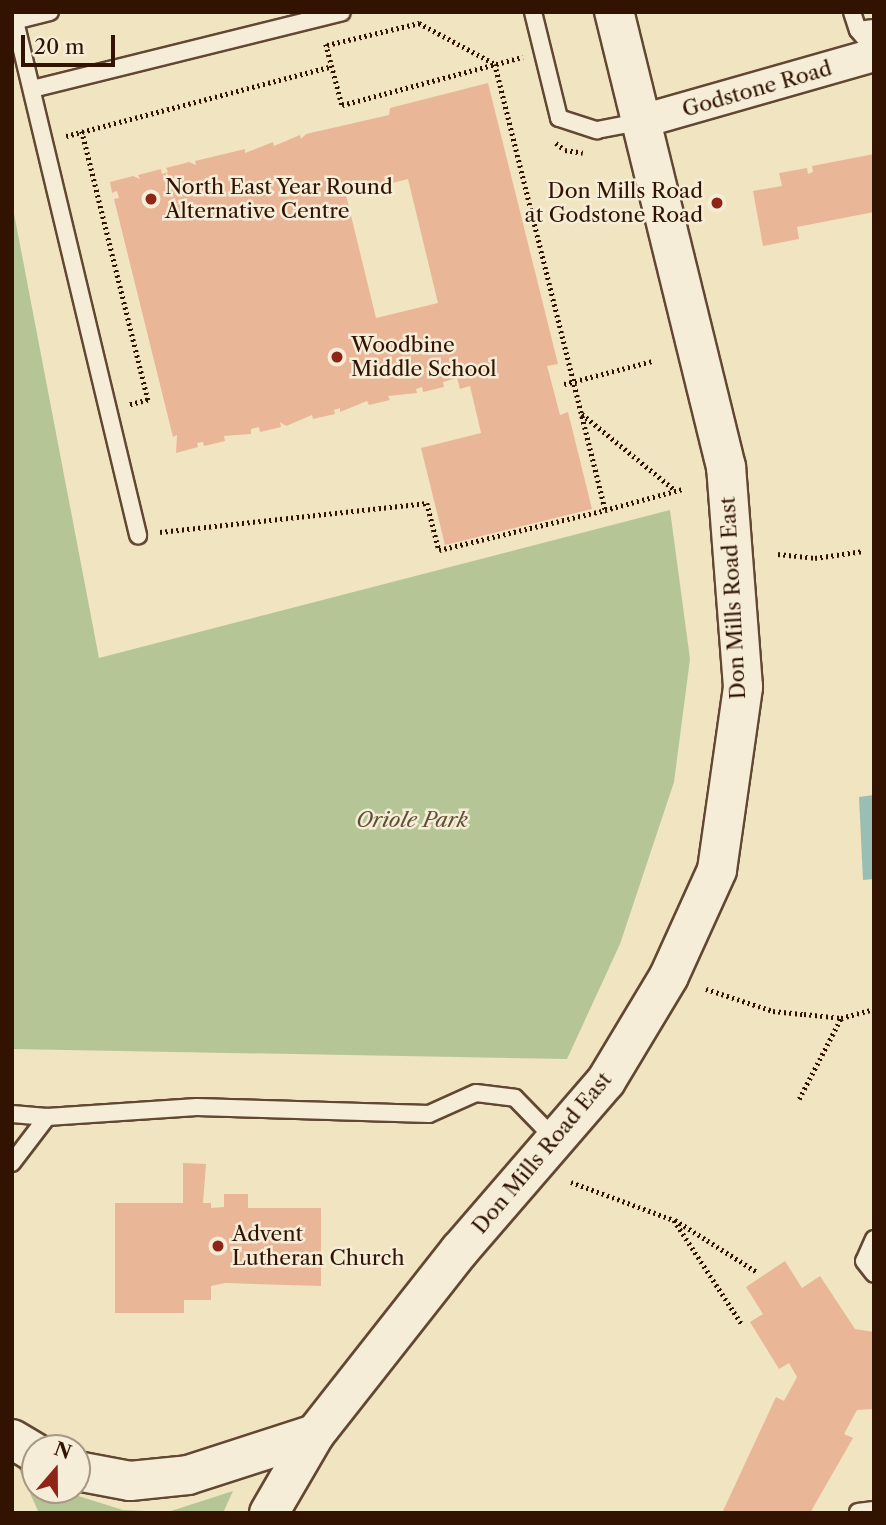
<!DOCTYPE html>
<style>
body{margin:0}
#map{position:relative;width:886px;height:1525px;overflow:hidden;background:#f0e4c1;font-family:"Libre Caslon Text",serif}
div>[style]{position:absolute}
.green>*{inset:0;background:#b5c596}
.water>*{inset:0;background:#9abeb4}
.building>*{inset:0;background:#eab698}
.path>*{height:4.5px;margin-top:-2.25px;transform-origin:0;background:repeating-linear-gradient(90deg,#321302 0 2px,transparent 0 5.5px)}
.roads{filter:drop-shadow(2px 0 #624732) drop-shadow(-2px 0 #624732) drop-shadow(0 2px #624732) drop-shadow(0 -2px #624732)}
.service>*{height:16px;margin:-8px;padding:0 8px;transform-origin:8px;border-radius:8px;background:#f5edd7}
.minor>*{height:32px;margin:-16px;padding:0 16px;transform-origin:16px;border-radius:16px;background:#f5edd7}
.secondary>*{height:38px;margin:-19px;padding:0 19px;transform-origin:19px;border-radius:19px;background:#f5edd7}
.dots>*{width:19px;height:19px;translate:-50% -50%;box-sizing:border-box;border:4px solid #f5edd7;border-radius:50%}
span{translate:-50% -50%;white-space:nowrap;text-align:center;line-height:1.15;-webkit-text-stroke:5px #f5edd7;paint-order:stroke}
.street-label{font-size:21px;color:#321302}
.poi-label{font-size:21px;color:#321302}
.left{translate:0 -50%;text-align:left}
.right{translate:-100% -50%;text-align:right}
.park-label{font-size:21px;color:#605136;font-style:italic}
.frame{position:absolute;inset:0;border:14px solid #321302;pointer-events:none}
.north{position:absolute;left:21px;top:1434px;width:70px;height:70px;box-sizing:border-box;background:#f5edd7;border:2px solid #a79682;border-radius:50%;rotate:20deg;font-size:19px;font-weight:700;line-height:28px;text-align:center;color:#321302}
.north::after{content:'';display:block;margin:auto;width:24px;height:32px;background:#8f2418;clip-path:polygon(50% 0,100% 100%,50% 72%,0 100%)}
.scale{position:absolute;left:21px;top:35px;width:94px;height:32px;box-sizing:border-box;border:4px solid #321302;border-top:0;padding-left:9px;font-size:21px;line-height:24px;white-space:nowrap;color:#321302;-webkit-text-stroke:5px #f5edd7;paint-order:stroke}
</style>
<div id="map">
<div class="green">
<i style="clip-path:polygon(12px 203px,99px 658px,670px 510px,690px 659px,674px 782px,620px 944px,567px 1059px,12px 1049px)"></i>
<i style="clip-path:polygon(13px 1456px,35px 1472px,35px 1490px,59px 1490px,123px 1510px,168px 1512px,233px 1491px,223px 1513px,39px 1513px)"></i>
</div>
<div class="water">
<i style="clip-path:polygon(874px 795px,874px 879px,863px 880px,859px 797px)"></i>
</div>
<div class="building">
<i style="clip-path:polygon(evenodd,488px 83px,558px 364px,547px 366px,549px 373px,560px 415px,568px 412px,592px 509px,445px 545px,421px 448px,481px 433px,470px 386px,460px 389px,457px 378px,443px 382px,444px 387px,423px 392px,422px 387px,416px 389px,417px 393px,388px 396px,390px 400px,369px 405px,367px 401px,340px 412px,340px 408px,334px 410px,335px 414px,313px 419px,312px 415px,286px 426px,280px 422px,281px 427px,260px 432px,259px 427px,251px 429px,251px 434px,224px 436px,225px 441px,204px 446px,203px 442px,197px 443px,198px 447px,176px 453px,177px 435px,173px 437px,114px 199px,119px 198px,117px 191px,112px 193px,110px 182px,133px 176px,140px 179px,138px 175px,161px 169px,162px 174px,168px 172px,166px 168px,189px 162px,196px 165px,195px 161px,245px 149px,245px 153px,273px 142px,274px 146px,300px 135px,301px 139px,306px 134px,389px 115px,390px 108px,488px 83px,408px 179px,438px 303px,376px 318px,346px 195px,408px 179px)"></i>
<i style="clip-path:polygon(874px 154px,874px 212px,797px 227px,799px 239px,763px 246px,753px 191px,782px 186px,779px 173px,807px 168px,808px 174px,813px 172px,812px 166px)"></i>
<i style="clip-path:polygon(183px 1163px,206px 1164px,203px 1203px,211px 1203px,211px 1208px,224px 1207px,224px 1194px,248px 1194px,248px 1208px,321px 1208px,321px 1286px,225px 1283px,211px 1286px,211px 1300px,184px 1300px,184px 1313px,115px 1313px,115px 1203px,183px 1203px)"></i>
<i style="clip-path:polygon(785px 1261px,802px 1288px,820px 1276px,855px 1329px,874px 1332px,874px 1409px,857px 1410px,844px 1434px,853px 1438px,810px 1513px,722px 1513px,776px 1397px,784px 1401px,797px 1377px,789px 1363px,779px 1369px,750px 1322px,763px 1314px,746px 1287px)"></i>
</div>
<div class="path">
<i style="left:326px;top:44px;width:63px;rotate:75.3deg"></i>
<i style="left:342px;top:105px;width:187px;rotate:-14.9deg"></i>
<i style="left:327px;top:45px;width:95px;rotate:-13.4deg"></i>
<i style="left:419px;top:23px;width:86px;rotate:28.3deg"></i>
<i style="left:495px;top:64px;width:459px;rotate:76.1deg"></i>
<i style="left:605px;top:510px;width:81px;rotate:-15.1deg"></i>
<i style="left:82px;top:131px;width:277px;rotate:76.2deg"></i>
<i style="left:148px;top:400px;width:20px;rotate:165deg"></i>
<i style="left:66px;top:136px;width:275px;rotate:-14.7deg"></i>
<i style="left:556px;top:143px;width:11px;rotate:38deg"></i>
<i style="left:565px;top:150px;width:18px;rotate:9deg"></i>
<i style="left:564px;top:384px;width:91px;rotate:-14.6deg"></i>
<i style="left:582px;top:414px;width:120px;rotate:39.3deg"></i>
<i style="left:160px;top:532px;width:269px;rotate:-6.2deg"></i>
<i style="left:427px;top:503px;width:49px;rotate:75.7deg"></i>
<i style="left:439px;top:550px;width:171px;rotate:-13.5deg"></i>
<i style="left:778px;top:554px;width:37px;rotate:6deg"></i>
<i style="left:815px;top:558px;width:49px;rotate:-8.3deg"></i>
<i style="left:706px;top:989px;width:71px;rotate:18.2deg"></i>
<i style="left:773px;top:1011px;width:31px;rotate:6deg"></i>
<i style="left:804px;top:1014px;width:37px;rotate:6deg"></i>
<i style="left:841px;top:1018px;width:34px;rotate:-15deg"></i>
<i style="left:799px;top:1099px;width:91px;rotate:-62.6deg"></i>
<i style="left:571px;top:1182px;width:110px;rotate:20.3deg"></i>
<i style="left:674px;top:1220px;width:126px;rotate:56.9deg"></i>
<i style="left:675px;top:1220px;width:97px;rotate:32.4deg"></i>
</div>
<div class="roads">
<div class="service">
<i style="left:50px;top:12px;width:36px;rotate:166deg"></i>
<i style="left:15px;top:21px;width:529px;rotate:76.54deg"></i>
<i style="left:533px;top:12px;width:109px;rotate:76.2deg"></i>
<i style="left:559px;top:118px;width:40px;rotate:18deg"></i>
<i style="left:597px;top:130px;width:43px;rotate:-10.8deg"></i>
<i style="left:852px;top:12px;width:19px;rotate:72deg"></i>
<i style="left:874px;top:28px;width:16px;rotate:173deg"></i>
<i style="left:858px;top:30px;width:25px;rotate:50deg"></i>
<i style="left:32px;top:89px;width:319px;rotate:-13.9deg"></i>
<i style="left:12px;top:1114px;width:35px;rotate:5deg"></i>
<i style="left:12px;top:1163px;width:58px;rotate:-52.7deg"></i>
<i style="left:47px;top:1117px;width:150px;rotate:-3.8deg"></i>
<i style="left:197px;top:1107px;width:232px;rotate:1.7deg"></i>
<i style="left:429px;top:1114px;width:51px;rotate:-24.1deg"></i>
<i style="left:476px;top:1093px;width:39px;rotate:7deg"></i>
<i style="left:515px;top:1098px;width:56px;rotate:45.7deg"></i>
<i style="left:874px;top:1239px;width:24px;rotate:114deg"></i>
<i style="left:864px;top:1261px;width:16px;rotate:52deg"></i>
<i style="left:858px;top:1512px;width:16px;rotate:-7deg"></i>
</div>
<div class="minor">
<i style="left:639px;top:122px;width:244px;rotate:-15.9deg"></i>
</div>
<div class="secondary">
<i style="left:12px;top:1439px;width:27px;rotate:31deg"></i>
<i style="left:77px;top:1471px;width:54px;rotate:10.7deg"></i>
<i style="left:130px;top:1481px;width:58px;rotate:-5.9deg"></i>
<i style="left:188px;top:1475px;width:133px;rotate:-17.9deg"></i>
<i style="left:269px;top:1513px;width:91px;rotate:-59.8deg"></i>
<i style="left:315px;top:1434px;width:234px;rotate:-51.8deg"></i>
<i style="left:460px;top:1250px;width:223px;rotate:-49.2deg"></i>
<i style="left:606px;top:1081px;width:122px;rotate:-59deg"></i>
<i style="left:669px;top:976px;width:116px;rotate:-65.6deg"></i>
<i style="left:717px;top:870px;width:185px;rotate:-81.9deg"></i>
<i style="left:743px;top:687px;width:221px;rotate:-94.4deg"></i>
<i style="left:726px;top:467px;width:469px;rotate:-103.8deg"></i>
</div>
</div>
<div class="dots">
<i style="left:151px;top:199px;background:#8f2418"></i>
<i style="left:717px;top:203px;background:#8f2418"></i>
<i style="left:337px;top:357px;background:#8f2418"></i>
<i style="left:218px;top:1246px;background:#8f2418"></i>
</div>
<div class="street-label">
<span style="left:757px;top:89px;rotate:-16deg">Godstone Road</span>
<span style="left:733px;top:598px;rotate:-93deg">Don Mills Road East</span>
<span style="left:542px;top:1153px;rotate:-50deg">Don Mills Road East</span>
</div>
<div class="poi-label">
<span class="left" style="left:165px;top:199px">North East Year Round<br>Alternative Centre</span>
<span class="right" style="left:703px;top:203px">Don Mills Road<br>at Godstone Road</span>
<span class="left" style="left:351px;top:357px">Woodbine<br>Middle School</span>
<span class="left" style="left:232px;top:1246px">Advent<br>Lutheran Church</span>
</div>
<div class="park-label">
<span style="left:412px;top:820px">Oriole Park</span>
</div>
<div class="frame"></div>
<div class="north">N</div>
<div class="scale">20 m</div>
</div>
